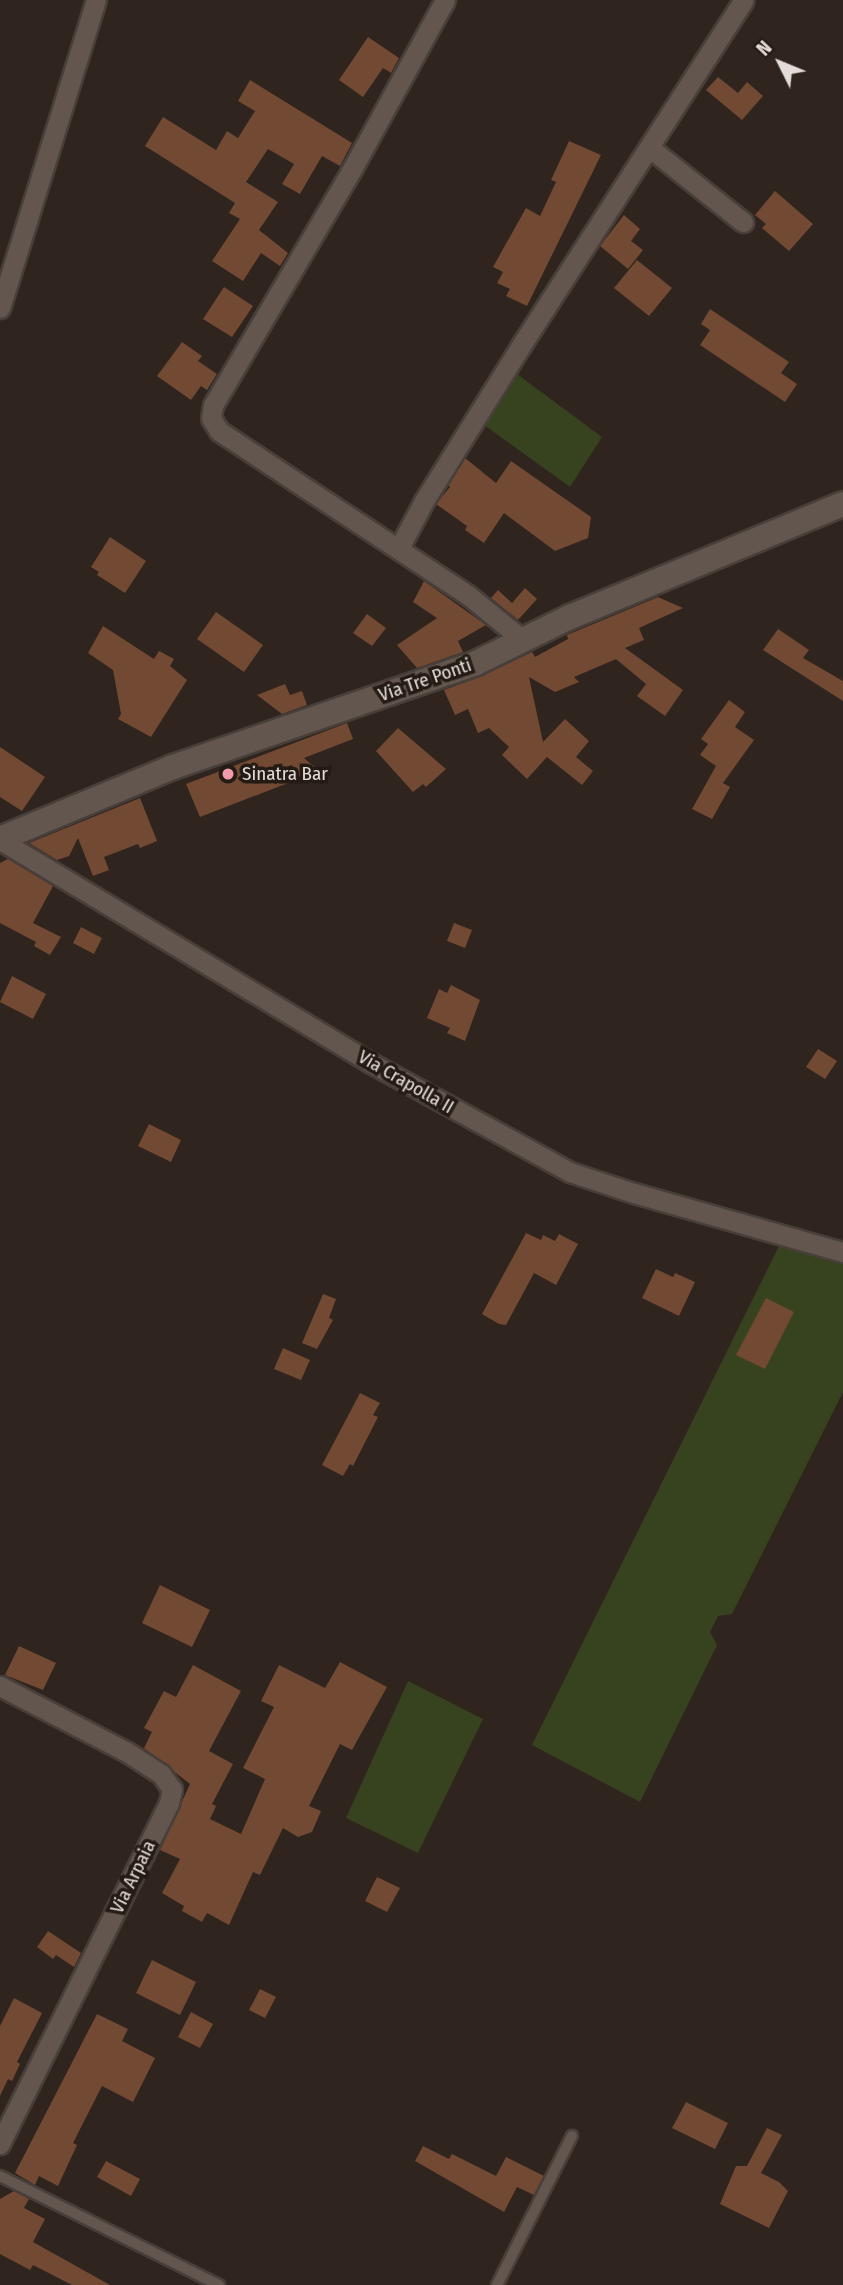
<!DOCTYPE html>
<style>
body{margin:0}
#map{position:relative;width:843px;height:2285px;overflow:hidden;background:#2f241e;font-family:"Fira Sans Condensed",sans-serif}
div>[style]{position:absolute}
.green>*{inset:0;background:#37421e}
.building>*{inset:0;background:#724932}
.roads{filter:drop-shadow(2px 0 #483f3a) drop-shadow(-2px 0 #483f3a) drop-shadow(0 2px #483f3a) drop-shadow(0 -2px #483f3a)}
.service>*{height:10px;margin:-5px;padding:0 5px;transform-origin:5px;border-radius:5px;background:#63564f}
.minor>*{height:19px;margin:-9.5px;padding:0 9.5px;transform-origin:9.5px;border-radius:9.5px;background:#63564f}
.tertiary>*{height:24px;margin:-12px;padding:0 12px;transform-origin:12px;border-radius:12px;background:#63564f}
.dots>*{width:19px;height:19px;translate:-50% -50%;box-sizing:border-box;border:4px solid #251b15;border-radius:50%}
span{translate:-50% -50%;white-space:nowrap;text-align:center;line-height:1.15;-webkit-text-stroke:7px #251b15;paint-order:stroke}
.street-label{font-size:19px;color:#e4dcd8}
.poi-label{font-size:19px;color:#e4dcd8}
.left{translate:0 -50%;text-align:left}
.north{position:absolute;left:745px;top:28px;width:70px;height:70px;-webkit-text-stroke:5px #251b15;paint-order:stroke;rotate:313deg;font-size:19px;font-weight:700;line-height:28px;text-align:center;color:#e4dcd8}
.north::after{content:'';display:block;margin:auto;width:24px;height:32px;background:#e4dcd8;clip-path:polygon(50% 0,100% 100%,50% 72%,0 100%)}
</style>
<div id="map">
<div class="green">
<i style="clip-path:polygon(517px 374px,602px 437px,570px 487px,484px 425px)"></i>
<i style="clip-path:polygon(781px 1242px,843px 1262px,843px 1392px,732px 1614px,718px 1616px,710px 1632px,717px 1645px,640px 1802px,532px 1745px)"></i>
<i style="clip-path:polygon(408px 1681px,483px 1719px,418px 1853px,346px 1818px)"></i>
</div>
<div class="building">
<i style="clip-path:polygon(368px 37px,399px 58px,391px 73px,383px 68px,363px 97px,339px 80px)"></i>
<i style="clip-path:polygon(718px 77px,738px 93px,747px 82px,763px 96px,742px 120px,706px 90px)"></i>
<i style="clip-path:polygon(250px 80px,352px 143px,340px 166px,322px 156px,300px 194px,282px 184px,294px 164px,268px 149px,246px 182px,278px 202px,259px 230px,288px 253px,280px 266px,261px 253px,243px 281px,212px 261px,240px 219px,229px 213px,235px 203px,145px 146px,163px 117px,216px 150px,227px 131px,238px 138px,255px 111px,238px 101px)"></i>
<i style="clip-path:polygon(569px 141px,601px 155px,527px 306px,506px 296px,510px 289px,497px 283px,503px 272px,493px 267px,526px 208px,540px 216px,556px 182px,551px 180px)"></i>
<i style="clip-path:polygon(775px 191px,813px 224px,789px 251px,762px 228px,766px 224px,755px 215px)"></i>
<i style="clip-path:polygon(624px 215px,640px 229px,631px 241px,643px 250px,628px 269px,600px 246px)"></i>
<i style="clip-path:polygon(637px 260px,672px 288px,649px 316px,614px 288px)"></i>
<i style="clip-path:polygon(224px 287px,253px 306px,232px 337px,203px 319px)"></i>
<i style="clip-path:polygon(710px 309px,789px 362px,781px 373px,797px 384px,785px 402px,700px 345px,710px 330px,701px 324px)"></i>
<i style="clip-path:polygon(182px 342px,202px 356px,198px 361px,217px 374px,207px 390px,201px 386px,191px 400px,157px 376px)"></i>
<i style="clip-path:polygon(465px 458px,496px 483px,511px 461px,591px 517px,588px 538px,555px 551px,504px 513px,484px 543px,465px 530px,467px 526px,436px 504px,450px 487px,448px 485px)"></i>
<i style="clip-path:polygon(110px 537px,146px 561px,125px 593px,97px 575px,99px 572px,91px 567px)"></i>
<i style="clip-path:polygon(424px 581px,486px 625px,458px 641px,463px 652px,417px 668px,397px 645px,437px 618px,413px 602px)"></i>
<i style="clip-path:polygon(525px 588px,537px 599px,518px 620px,491px 598px,498px 590px,512px 603px)"></i>
<i style="clip-path:polygon(658px 597px,683px 608px,639px 628px,644px 640px,625px 648px,683px 690px,665px 716px,637px 696px,646px 684px,616px 659px,574px 677px,579px 682px,555px 692px,529px 677px,543px 742px,565px 719px,589px 741px,576px 757px,593px 771px,582px 785px,547px 757px,527px 779px,502px 755px,509px 747px,489px 728px,478px 733px,468px 709px,455px 715px,444px 690px,482px 676px,532px 652px,535px 657px,568px 639px,567px 635px)"></i>
<i style="clip-path:polygon(216px 612px,263px 645px,244px 672px,197px 639px)"></i>
<i style="clip-path:polygon(367px 614px,386px 628px,372px 646px,353px 633px)"></i>
<i style="clip-path:polygon(103px 626px,154px 659px,159px 651px,174px 659px,170px 666px,187px 680px,151px 737px,118px 719px,121px 714px,113px 670px,88px 653px)"></i>
<i style="clip-path:polygon(778px 629px,809px 650px,803px 658px,843px 681px,843px 701px,763px 650px)"></i>
<i style="clip-path:polygon(285px 684px,290px 695px,302px 691px,307px 705px,282px 714px,257px 695px)"></i>
<i style="clip-path:polygon(729px 700px,745px 712px,735px 727px,754px 740px,723px 783px,730px 787px,712px 819px,692px 809px,716px 766px,700px 755px,708px 744px,701px 739px)"></i>
<i style="clip-path:polygon(347px 723px,353px 739px,304px 758px,319px 771px,200px 817px,186px 784px)"></i>
<i style="clip-path:polygon(398px 728px,446px 769px,426px 787px,423px 784px,413px 792px,376px 751px)"></i>
<i style="clip-path:polygon(0 747px,45px 777px,22px 811px,0 797px)"></i>
<i style="clip-path:polygon(140px 798px,157px 841px,140px 848px,138px 844px,104px 857px,109px 870px,93px 876px,78px 838px,69px 856px,57px 860px,29px 843px)"></i>
<i style="clip-path:polygon(8px 859px,53px 886px,33px 923px,61px 937px,50px 955px,34px 946px,36px 942px,0 923px,0 863px)"></i>
<i style="clip-path:polygon(454px 923px,472px 930px,465px 948px,447px 941px)"></i>
<i style="clip-path:polygon(81px 927px,102px 938px,94px 954px,73px 943px)"></i>
<i style="clip-path:polygon(12px 976px,46px 994px,33px 1019px,0 1002px)"></i>
<i style="clip-path:polygon(451px 985px,480px 1000px,465px 1041px,447px 1033px,450px 1028px,427px 1018px,439px 989px,447px 993px)"></i>
<i style="clip-path:polygon(818px 1049px,837px 1061px,825px 1079px,806px 1067px)"></i>
<i style="clip-path:polygon(149px 1124px,181px 1140px,171px 1162px,138px 1146px)"></i>
<i style="clip-path:polygon(526px 1233px,541px 1240px,543px 1235px,555px 1241px,559px 1234px,578px 1244px,556px 1285px,534px 1273px,506px 1325px,499px 1324px,482px 1314px)"></i>
<i style="clip-path:polygon(656px 1269px,673px 1277px,675px 1273px,695px 1282px,679px 1316px,642px 1298px)"></i>
<i style="clip-path:polygon(323px 1294px,336px 1299px,329px 1318px,333px 1320px,317px 1349px,302px 1343px)"></i>
<i style="clip-path:polygon(766px 1298px,794px 1312px,765px 1369px,736px 1355px)"></i>
<i style="clip-path:polygon(283px 1348px,310px 1360px,301px 1380px,274px 1369px)"></i>
<i style="clip-path:polygon(360px 1393px,380px 1403px,373px 1415px,378px 1417px,353px 1466px,350px 1464px,343px 1476px,322px 1465px)"></i>
<i style="clip-path:polygon(160px 1585px,210px 1610px,192px 1647px,142px 1623px)"></i>
<i style="clip-path:polygon(19px 1646px,56px 1663px,43px 1690px,5px 1675px)"></i>
<i style="clip-path:polygon(340px 1662px,387px 1687px,352px 1750px,340px 1744px,309px 1806px,321px 1811px,312px 1832px,298px 1837px,283px 1828px,260px 1875px,253px 1872px,229px 1925px,207px 1913px,202px 1922px,182px 1911px,184px 1906px,162px 1893px,180px 1859px,160px 1850px,190px 1784px,144px 1748px,152px 1732px,144px 1728px,164px 1691px,176px 1697px,193px 1665px,241px 1691px,209px 1751px,233px 1764px,212px 1804px,216px 1806px,210px 1819px,241px 1834px,265px 1779px,243px 1768px,274px 1707px,261px 1701px,279px 1665px,325px 1688px)"></i>
<i style="clip-path:polygon(377px 1877px,400px 1888px,387px 1912px,365px 1901px)"></i>
<i style="clip-path:polygon(48px 1931px,81px 1953px,74px 1967px,56px 1955px,53px 1959px,37px 1947px)"></i>
<i style="clip-path:polygon(152px 1960px,196px 1982px,180px 2015px,136px 1993px)"></i>
<i style="clip-path:polygon(260px 1989px,276px 1997px,265px 2018px,249px 2010px)"></i>
<i style="clip-path:polygon(14px 1998px,42px 2013px,17px 2062px,20px 2064px,12px 2081px,8px 2079px,0 2096px,0 2026px)"></i>
<i style="clip-path:polygon(191px 2012px,213px 2024px,200px 2048px,178px 2037px)"></i>
<i style="clip-path:polygon(97px 2014px,128px 2029px,122px 2041px,155px 2058px,133px 2102px,102px 2086px,73px 2143px,77px 2145px,58px 2186px,39px 2176px,35px 2185px,15px 2173px)"></i>
<i style="clip-path:polygon(686px 2102px,728px 2123px,715px 2149px,672px 2128px)"></i>
<i style="clip-path:polygon(767px 2128px,782px 2135px,761px 2173px,779px 2182px,788px 2191px,769px 2228px,720px 2204px,736px 2166px,747px 2166px)"></i>
<i style="clip-path:polygon(423px 2146px,449px 2159px,452px 2154px,496px 2176px,506px 2157px,544px 2176px,534px 2195px,517px 2187px,504px 2212px,415px 2161px)"></i>
<i style="clip-path:polygon(106px 2161px,140px 2179px,131px 2196px,97px 2177px)"></i>
<i style="clip-path:polygon(14px 2191px,29px 2199px,24px 2208px,45px 2219px,33px 2242px,110px 2285px,72px 2285px,33px 2265px,30px 2270px,0 2254px,0 2199px)"></i>
</div>
<div class="roads">
<div class="service">
<i style="left:0;top:2176px;width:245px;rotate:26.5deg"></i>
<i style="left:497px;top:2285px;width:167px;rotate:-63.3deg"></i>
</div>
<div class="minor">
<i style="left:445px;top:0;width:195px;rotate:118.8deg"></i>
<i style="left:351px;top:171px;width:272px;rotate:120.5deg"></i>
<i style="left:213px;top:405px;width:13px;rotate:99deg"></i>
<i style="left:211px;top:418px;width:15px;rotate:58deg"></i>
<i style="left:219px;top:431px;width:298px;rotate:33.4deg"></i>
<i style="left:468px;top:595px;width:71px;rotate:39.3deg"></i>
<i style="left:650px;top:148px;width:119px;rotate:38.5deg"></i>
<i style="left:0;top:308px;width:323px;rotate:-72.7deg"></i>
<i style="left:399px;top:548px;width:53px;rotate:-62deg"></i>
<i style="left:424px;top:501px;width:185px;rotate:-58deg"></i>
<i style="left:522px;top:344px;width:409px;rotate:-57.2deg"></i>
<i style="left:0;top:840px;width:431px;rotate:31deg"></i>
<i style="left:369px;top:1062px;width:229px;rotate:28.7deg"></i>
<i style="left:570px;top:1172px;width:67px;rotate:18.2deg"></i>
<i style="left:634px;top:1193px;width:217px;rotate:15.8deg"></i>
<i style="left:0;top:1686px;width:143px;rotate:27.5deg"></i>
<i style="left:127px;top:1752px;width:40px;rotate:32.9deg"></i>
<i style="left:161px;top:1774px;width:19px;rotate:54deg"></i>
<i style="left:172px;top:1789px;width:14px;rotate:102deg"></i>
<i style="left:169px;top:1803px;width:381px;rotate:116.4deg"></i>
</div>
<div class="tertiary">
<i style="left:0;top:839px;width:187px;rotate:-22.6deg"></i>
<i style="left:173px;top:767px;width:320px;rotate:-18.9deg"></i>
<i style="left:476px;top:663px;width:105px;rotate:-26.1deg"></i>
<i style="left:570px;top:617px;width:295px;rotate:-22.5deg"></i>
</div>
</div>
<div class="dots">
<i style="left:228px;top:774px;background:#f39aab"></i>
</div>
<div class="street-label">
<span style="left:425px;top:680px;rotate:-19deg">Via Tre Ponti</span>
<span style="left:406px;top:1082px;rotate:30deg">Via Crapolla II</span>
<span style="left:133px;top:1877px;rotate:-64deg">Via Arpaia</span>
</div>
<div class="poi-label">
<span class="left" style="left:242px;top:774px">Sinatra Bar</span>
</div>
<div class="north">N</div>
</div>
